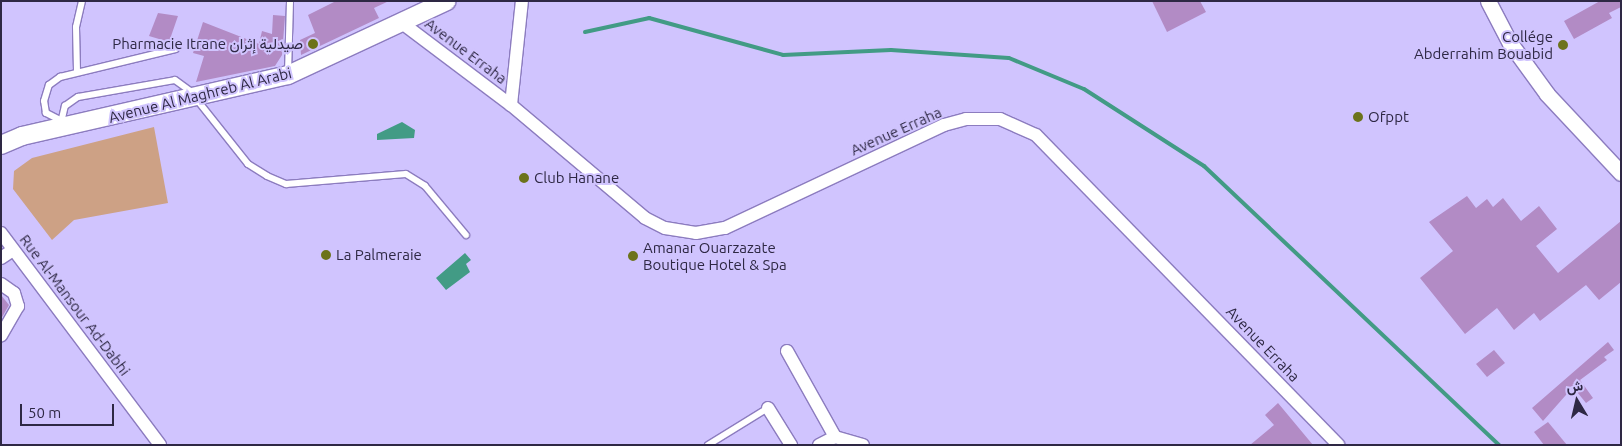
<!DOCTYPE html>
<meta charset="utf-8">
<style>
body{margin:0}
#map{position:relative;width:1622px;height:446px;overflow:hidden;background:#d0c4fe;font-family:Ubuntu,Vazirmatn,sans-serif}
div>[style]{position:absolute}
.green>*{inset:0;background:#cda185}
.water>*{inset:0;background:#429b85}
.stream>*{height:4px;margin:-2px;padding:0 2px;transform-origin:2px;border-radius:2px;background:#429b85}
.building>*{inset:0;background:#b28bc5}
.roads{filter:drop-shadow(1px 0 #8c7cbf) drop-shadow(-1px 0 #8c7cbf) drop-shadow(0 1px #8c7cbf) drop-shadow(0 -1px #8c7cbf)}
.service>*{height:6px;margin:-3px;padding:0 3px;transform-origin:3px;border-radius:3px;background:#fff}
.minor>*{height:12px;margin:-6px;padding:0 6px;transform-origin:6px;border-radius:6px;background:#fff}
.tertiary>*{height:15px;margin:-7.5px;padding:0 7.5px;transform-origin:7.5px;border-radius:7.5px;background:#fff}
.secondary>*{height:18px;margin:-9px;padding:0 9px;transform-origin:9px;border-radius:9px;background:#fff}
.dots>*{width:14px;height:14px;translate:-50% -50%;box-sizing:border-box;border:2px solid #d0c4fe;border-radius:50%}
span{translate:-50% -50%;white-space:nowrap;text-align:center;line-height:1.15;-webkit-text-stroke:4px #d0c4fe;paint-order:stroke}
.poi-label{font-size:15px;color:#2e2844}
.right{translate:-100% -50%;text-align:right}
.left{translate:0 -50%;text-align:left}
.street-label{font-size:15px;color:#2e2844}
.frame{position:absolute;inset:0;border:2px solid #2e2844;pointer-events:none}
.north{position:absolute;left:1552px;top:376px;width:50px;height:50px;-webkit-text-stroke:4px #d0c4fe;paint-order:stroke;rotate:351deg;font-size:14px;font-weight:700;line-height:20px;text-align:center;color:#2e2844}
.north::after{content:'';display:block;margin:auto;width:18px;height:22px;background:#2e2844;clip-path:polygon(50% 0,100% 100%,50% 72%,0 100%)}
.scale{position:absolute;left:20px;top:404px;width:94px;height:22px;box-sizing:border-box;border:2px solid #2e2844;border-top:0;padding-left:6px;font-size:15px;line-height:18px;white-space:nowrap;color:#2e2844;-webkit-text-stroke:4px #d0c4fe;paint-order:stroke}
</style>
<div id="map">
<div class="green">
<i style="clip-path:polygon(154px 127px,168px 203px,74px 220px,52px 240px,13px 189px,14px 171px,32px 158px)"></i>
</div>
<div class="water">
<i style="clip-path:polygon(402px 122px,415px 130px,414px 138px,377px 140px,377px 134px)"></i>
<i style="clip-path:polygon(465px 253px,471px 260px,466px 264px,470px 272px,446px 290px,436px 278px)"></i>
</div>
<div class="stream">
<i style="left:585px;top:32px;width:66px;rotate:-12.3deg"></i>
<i style="left:649px;top:18px;width:139px;rotate:15.4deg"></i>
<i style="left:783px;top:55px;width:108px;rotate:-2.7deg"></i>
<i style="left:891px;top:50px;width:118px;rotate:3.9deg"></i>
<i style="left:1009px;top:58px;width:81px;rotate:22.5deg"></i>
<i style="left:1084px;top:89px;width:143px;rotate:32.7deg"></i>
<i style="left:1204px;top:166px;width:406px;rotate:43.4deg"></i>
</div>
<div class="building">
<i style="clip-path:polygon(336px 1px,389px 1px,374px 8px,379px 18px,301px 55px,300px 40px,315px 33px,308px 15px)"></i>
<i style="clip-path:polygon(1152px 1px,1200px 1px,1206px 12px,1167px 32px)"></i>
<i style="clip-path:polygon(1600px 1px,1621px 1px,1621px 7px,1609px 13px,1612px 18px,1574px 39px,1564px 21px)"></i>
<i style="clip-path:polygon(158px 13px,178px 16px,169px 42px,149px 36px)"></i>
<i style="clip-path:polygon(273px 15px,285px 16px,282px 55px,275px 66px,196px 82px,204px 56px,193px 53px,203px 22px,259px 44px,262px 31px,272px 34px)"></i>
<i style="clip-path:polygon(1467px 196px,1476px 208px,1487px 199px,1493px 207px,1503px 198px,1521px 221px,1539px 206px,1557px 229px,1536px 246px,1558px 273px,1621px 221px,1621px 282px,1599px 300px,1586px 285px,1540px 321px,1534px 313px,1514px 330px,1497px 308px,1465px 334px,1420px 278px,1453px 251px,1429px 222px)"></i>
<i style="clip-path:polygon(1px 295px,9px 305px,1px 319px)"></i>
<i style="clip-path:polygon(1608px 342px,1614px 350px,1604px 357px,1607px 360px,1580px 380px,1593px 398px,1586px 403px,1573px 387px,1543px 421px,1532px 408px)"></i>
<i style="clip-path:polygon(1494px 350px,1505px 363px,1487px 377px,1476px 364px)"></i>
<i style="clip-path:polygon(1278px 403px,1313px 445px,1250px 445px,1274px 425px,1265px 415px)"></i>
<i style="clip-path:polygon(1548px 422px,1567px 445px,1544px 445px,1534px 432px)"></i>
</div>
<div class="roads">
<div class="service">
<i style="left:77px;top:71px;width:44px;rotate:-91.3deg"></i>
<i style="left:76px;top:27px;width:27px;rotate:-77deg"></i>
<i style="left:288px;top:73px;width:72px;rotate:-88.4deg"></i>
<i style="left:60px;top:120px;width:16px;rotate:-153deg"></i>
<i style="left:46px;top:113px;width:12px;rotate:-99deg"></i>
<i style="left:44px;top:101px;width:17px;rotate:-73deg"></i>
<i style="left:49px;top:85px;width:14px;rotate:-36deg"></i>
<i style="left:60px;top:77px;width:119px;rotate:-13.6deg"></i>
<i style="left:60px;top:127px;width:22px;rotate:-77deg"></i>
<i style="left:65px;top:106px;width:16px;rotate:-35deg"></i>
<i style="left:78px;top:97px;width:98px;rotate:-9.9deg"></i>
<i style="left:175px;top:80px;width:19px;rotate:36deg"></i>
<i style="left:190px;top:91px;width:93px;rotate:51.5deg"></i>
<i style="left:248px;top:164px;width:22px;rotate:32deg"></i>
<i style="left:267px;top:176px;width:21px;rotate:23deg"></i>
<i style="left:286px;top:184px;width:120px;rotate:-4.8deg"></i>
<i style="left:406px;top:174px;width:22px;rotate:32deg"></i>
<i style="left:425px;top:186px;width:64px;rotate:50.1deg"></i>
<i style="left:708px;top:445px;width:70px;rotate:-31.7deg"></i>
</div>
<div class="minor">
<i style="left:402px;top:23px;width:136px;rotate:37deg"></i>
<i style="left:511px;top:105px;width:175px;rotate:40.1deg"></i>
<i style="left:645px;top:218px;width:22px;rotate:27deg"></i>
<i style="left:665px;top:228px;width:31px;rotate:9deg"></i>
<i style="left:696px;top:233px;width:29px;rotate:-10deg"></i>
<i style="left:725px;top:228px;width:242px;rotate:-25.2deg"></i>
<i style="left:944px;top:125px;width:23px;rotate:-15deg"></i>
<i style="left:966px;top:119px;width:34px"></i>
<i style="left:1000px;top:119px;width:39px;rotate:24deg"></i>
<i style="left:1036px;top:135px;width:433px;rotate:45.7deg"></i>
<i style="left:511px;top:105px;width:105px;rotate:-84deg"></i>
<i style="left:1px;top:233px;width:265px;rotate:53.1deg"></i>
<i style="left:1px;top:258px;width:14px;rotate:-34deg"></i>
<i style="left:1px;top:284px;width:16px;rotate:35deg"></i>
<i style="left:14px;top:293px;width:14px;rotate:73deg"></i>
<i style="left:18px;top:306px;width:34px;rotate:120deg"></i>
<i style="left:787px;top:351px;width:98px;rotate:60.8deg"></i>
<i style="left:768px;top:408px;width:44px;rotate:58.1deg"></i>
<i style="left:819px;top:445px;width:18px;rotate:-27deg"></i>
<i style="left:835px;top:437px;width:29px;rotate:16deg"></i>
</div>
<div class="tertiary">
<i style="left:1488px;top:1px;width:47px;rotate:62.4deg"></i>
<i style="left:1510px;top:43px;width:63px;rotate:54deg"></i>
<i style="left:1547px;top:94px;width:108px;rotate:46.9deg"></i>
</div>
<div class="secondary">
<i style="left:1px;top:145px;width:23px;rotate:-23deg"></i>
<i style="left:22px;top:136px;width:273px;rotate:-12.9deg"></i>
<i style="left:288px;top:75px;width:175px;rotate:-25deg"></i>
</div>
</div>
<div class="dots">
<i style="left:313px;top:44px;background:#6c731b"></i>
<i style="left:1563px;top:45px;background:#6c731b"></i>
<i style="left:1358px;top:117px;background:#6c731b"></i>
<i style="left:524px;top:178px;background:#6c731b"></i>
<i style="left:326px;top:255px;background:#6c731b"></i>
<i style="left:633px;top:256px;background:#6c731b"></i>
</div>
<div class="poi-label">
<span class="right" style="left:1553px;top:45px">Collége<br>Abderrahim Bouabid</span>
<span class="right" style="left:303px;top:44px">Pharmacie Itrane صيدلية إثران</span>
<span class="left" style="left:1368px;top:117px">Ofppt</span>
<span class="left" style="left:534px;top:178px">Club Hanane</span>
<span class="left" style="left:643px;top:256px">Amanar Ouarzazate<br>Boutique Hotel &amp; Spa</span>
<span class="left" style="left:336px;top:255px">La Palmeraie</span>
</div>
<div class="street-label">
<span style="left:466px;top:51px;rotate:37deg">Avenue Erraha</span>
<span style="left:200px;top:95px;rotate:-14deg">Avenue Al Maghreb Al Arabi</span>
<span style="left:896px;top:131px;rotate:-24deg">Avenue Erraha</span>
<span style="left:75px;top:305px;rotate:53deg">Rue Al-Mansour Ad-Dabhi</span>
<span style="left:1263px;top:344px;rotate:46deg">Avenue Erraha</span>
</div>
<div class="frame"></div>
<div class="north">ش</div>
<div class="scale">50 m</div>
</div>
